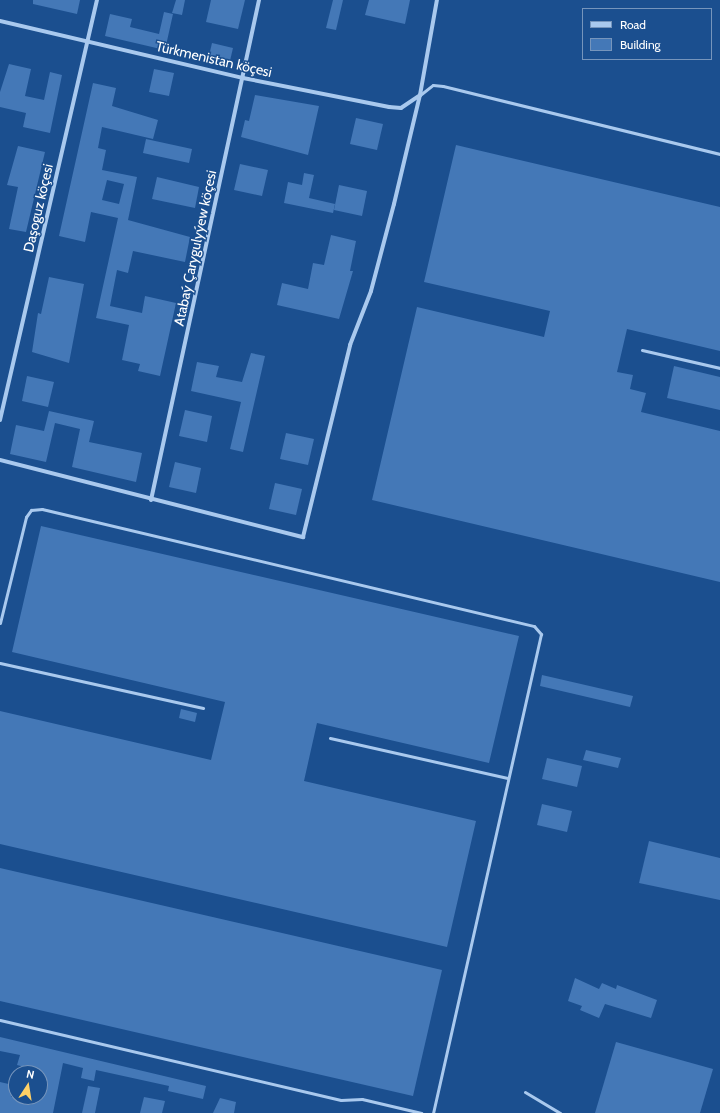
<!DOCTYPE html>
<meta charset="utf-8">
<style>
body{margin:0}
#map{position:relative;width:720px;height:1113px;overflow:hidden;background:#1b4f8f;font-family:Cabin,sans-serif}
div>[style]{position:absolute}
.building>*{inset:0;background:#4478b7}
.lane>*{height:3px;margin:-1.5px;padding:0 1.5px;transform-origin:1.5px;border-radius:1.5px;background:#a9c9ee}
.street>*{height:4px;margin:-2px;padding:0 2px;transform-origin:2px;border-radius:2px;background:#a9c9ee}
span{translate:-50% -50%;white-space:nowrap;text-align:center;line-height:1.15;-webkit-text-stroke:3px #1b4f8f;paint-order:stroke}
.street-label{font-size:14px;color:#fff}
.legend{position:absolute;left:582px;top:8px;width:130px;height:52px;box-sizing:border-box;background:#1b4f8f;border:1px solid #7695bc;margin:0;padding:5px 7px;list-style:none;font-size:12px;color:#fff}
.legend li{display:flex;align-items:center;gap:8px;height:20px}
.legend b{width:20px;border:1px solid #7695bc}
.north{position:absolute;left:8px;top:1065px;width:40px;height:40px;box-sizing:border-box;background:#1b4f8f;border:1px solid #7695bc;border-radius:50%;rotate:12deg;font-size:11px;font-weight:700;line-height:16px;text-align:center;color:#fff}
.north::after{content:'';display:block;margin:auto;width:14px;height:18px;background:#ffd166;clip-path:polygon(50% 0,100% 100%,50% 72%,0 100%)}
</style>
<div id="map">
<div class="building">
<i style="clip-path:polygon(33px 0,80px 0,77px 14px,33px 4px)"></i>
<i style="clip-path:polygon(176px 0,185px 0,182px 15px,172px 13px)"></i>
<i style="clip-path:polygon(211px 0,245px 0,238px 29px,206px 22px)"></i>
<i style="clip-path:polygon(333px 0,343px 0,336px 30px,326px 28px)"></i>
<i style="clip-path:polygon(369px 0,410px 0,405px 24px,365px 15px)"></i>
<i style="clip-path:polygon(164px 12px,173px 14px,165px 50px,105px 36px,110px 14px,132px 19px,130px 27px,159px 34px)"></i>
<i style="clip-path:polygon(212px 43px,233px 48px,229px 65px,208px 60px)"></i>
<i style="clip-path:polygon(9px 64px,31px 69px,25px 96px,44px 100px,50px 72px,62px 75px,50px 133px,23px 127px,26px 113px,0 107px,0 92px)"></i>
<i style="clip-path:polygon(154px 69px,174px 73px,169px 96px,149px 92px)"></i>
<i style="clip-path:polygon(evenodd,93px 83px,116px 88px,112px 106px,158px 120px,153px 139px,102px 127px,98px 148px,106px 150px,102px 170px,137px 177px,128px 220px,190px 237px,185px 262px,133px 251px,128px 273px,117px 270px,110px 306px,142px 313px,145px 296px,176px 303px,160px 376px,138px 371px,140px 364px,122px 360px,129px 325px,96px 318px,118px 218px,91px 212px,85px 242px,59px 236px,93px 83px,107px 180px,124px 184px,119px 204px,102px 200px,107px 180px)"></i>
<i style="clip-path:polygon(255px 95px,319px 106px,308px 155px,241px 137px,245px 120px,249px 121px)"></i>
<i style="clip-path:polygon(356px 118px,383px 124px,377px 150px,350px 144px)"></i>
<i style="clip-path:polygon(146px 139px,192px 149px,189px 163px,143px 153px)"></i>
<i style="clip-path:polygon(456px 145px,720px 207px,720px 351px,627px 329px,617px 372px,633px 375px,630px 389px,646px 393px,641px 412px,720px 431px,720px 582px,372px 500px,417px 307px,544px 337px,550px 311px,424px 282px)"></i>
<i style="clip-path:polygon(18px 146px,45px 152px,26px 232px,9px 229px,18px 187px,7px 185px)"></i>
<i style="clip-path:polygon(240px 164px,268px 170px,262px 196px,234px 190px)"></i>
<i style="clip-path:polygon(304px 173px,314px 175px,309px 198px,335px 204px,333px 213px,284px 203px,288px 182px,302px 185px)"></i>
<i style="clip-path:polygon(157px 177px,199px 187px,195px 208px,152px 199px)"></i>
<i style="clip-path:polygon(339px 185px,367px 191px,362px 216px,334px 210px)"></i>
<i style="clip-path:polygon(331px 235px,356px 241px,350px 271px,353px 271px,339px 319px,277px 305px,282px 283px,308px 289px,313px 263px,324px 265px)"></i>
<i style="clip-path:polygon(49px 277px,84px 284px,69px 363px,32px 352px,38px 313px,41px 314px)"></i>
<i style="clip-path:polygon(251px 353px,265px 356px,243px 452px,230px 449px,241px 402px,191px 391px,197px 362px,219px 366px,216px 377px,242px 382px)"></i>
<i style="clip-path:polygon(674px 366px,720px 377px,720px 410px,667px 398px)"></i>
<i style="clip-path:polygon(27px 376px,54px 382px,48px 407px,22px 401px)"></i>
<i style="clip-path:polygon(185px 410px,212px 416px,207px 442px,179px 436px)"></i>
<i style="clip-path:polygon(49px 411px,94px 421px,89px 442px,142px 453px,136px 482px,72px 467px,80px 429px,55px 423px,46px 462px,10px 454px,16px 425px,44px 431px)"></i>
<i style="clip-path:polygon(286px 433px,314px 439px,308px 465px,280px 459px)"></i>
<i style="clip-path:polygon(175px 462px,201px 468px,196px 493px,169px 487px)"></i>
<i style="clip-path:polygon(275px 483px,302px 489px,296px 515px,269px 509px)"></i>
<i style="clip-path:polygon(41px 526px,519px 636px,489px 763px,317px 723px,304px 781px,476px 821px,447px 947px,0 844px,0 711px,211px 760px,225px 702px,12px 652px)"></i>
<i style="clip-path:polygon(542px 675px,633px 696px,630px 707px,540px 686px)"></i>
<i style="clip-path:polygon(181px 709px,197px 713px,195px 722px,179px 718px)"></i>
<i style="clip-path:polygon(586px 750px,621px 758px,618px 768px,583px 760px)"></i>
<i style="clip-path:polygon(547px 758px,582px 766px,577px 787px,542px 779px)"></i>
<i style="clip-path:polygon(542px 804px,572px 811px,567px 832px,537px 825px)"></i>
<i style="clip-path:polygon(649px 841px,720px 858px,720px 900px,639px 883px)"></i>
<i style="clip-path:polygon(0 868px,442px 970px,413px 1096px,0 1001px)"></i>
<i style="clip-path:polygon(575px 978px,599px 989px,602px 983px,616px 989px,617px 985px,657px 1000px,651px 1018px,605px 1004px,599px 1018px,580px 1010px,582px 1006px,568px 1001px)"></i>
<i style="clip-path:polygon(0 1037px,206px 1086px,203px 1099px,168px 1091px,169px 1086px,96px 1070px,94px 1081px,81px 1078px,83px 1068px,63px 1063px,53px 1113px,0 1113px,0 1082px,13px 1085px,11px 1097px,40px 1097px,40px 1071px,17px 1065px,20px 1055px,0 1051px)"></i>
<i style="clip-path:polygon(616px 1042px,713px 1069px,700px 1113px,595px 1113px)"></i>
<i style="clip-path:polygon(88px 1086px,100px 1088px,95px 1113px,82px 1113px)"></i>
<i style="clip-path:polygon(144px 1097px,165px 1101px,162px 1113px,140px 1113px)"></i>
<i style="clip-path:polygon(220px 1098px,236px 1102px,234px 1113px,213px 1113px)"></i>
</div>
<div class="lane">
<i style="left:420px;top:95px;width:16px;rotate:-38deg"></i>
<i style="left:433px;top:85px;width:10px;rotate:6deg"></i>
<i style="left:443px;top:86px;width:285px;rotate:13.8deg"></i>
<i style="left:642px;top:350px;width:80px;rotate:13deg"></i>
<i style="left:0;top:623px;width:109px;rotate:-76.2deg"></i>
<i style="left:26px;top:517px;width:9px;rotate:-54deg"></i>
<i style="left:31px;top:510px;width:11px;rotate:-5deg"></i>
<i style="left:42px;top:509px;width:506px;rotate:13.38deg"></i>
<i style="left:534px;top:626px;width:11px;rotate:49deg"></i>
<i style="left:541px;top:634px;width:491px;rotate:102.7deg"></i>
<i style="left:0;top:663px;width:208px;rotate:12.5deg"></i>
<i style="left:330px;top:738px;width:182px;rotate:12.7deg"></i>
<i style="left:0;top:1020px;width:350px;rotate:13.2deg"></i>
<i style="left:341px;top:1100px;width:21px;rotate:-3deg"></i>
<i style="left:362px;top:1099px;width:61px;rotate:13.3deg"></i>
<i style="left:525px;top:1092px;width:41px;rotate:31deg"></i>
</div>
<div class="street">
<i style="left:0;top:21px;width:250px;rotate:13.2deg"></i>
<i style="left:243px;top:78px;width:149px;rotate:11.2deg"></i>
<i style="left:389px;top:107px;width:12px;rotate:5deg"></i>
<i style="left:401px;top:108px;width:23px;rotate:-34deg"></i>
<i style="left:0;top:420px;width:431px;rotate:-77deg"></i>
<i style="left:0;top:460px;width:313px;rotate:14.3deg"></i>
<i style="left:303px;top:537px;width:198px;rotate:-76.2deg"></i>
<i style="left:350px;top:345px;width:58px;rotate:-68.7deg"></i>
<i style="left:371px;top:291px;width:90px;rotate:-75.2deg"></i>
<i style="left:394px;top:204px;width:112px;rotate:-76.6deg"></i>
<i style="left:420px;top:95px;width:97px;rotate:-79.9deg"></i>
<i style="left:151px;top:500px;width:512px;rotate:-77.81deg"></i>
</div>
<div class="street-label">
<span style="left:214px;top:59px;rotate:13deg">Türkmenistan köçesi</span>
<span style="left:38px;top:208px;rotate:-77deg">Daşoguz köçesi</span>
<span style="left:195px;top:248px;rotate:-78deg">Atabaý Çarygulyýew köçesi</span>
</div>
<ul class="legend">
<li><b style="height:5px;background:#a9c9ee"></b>Road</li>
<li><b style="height:11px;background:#4478b7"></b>Building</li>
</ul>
<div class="north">N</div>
</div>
